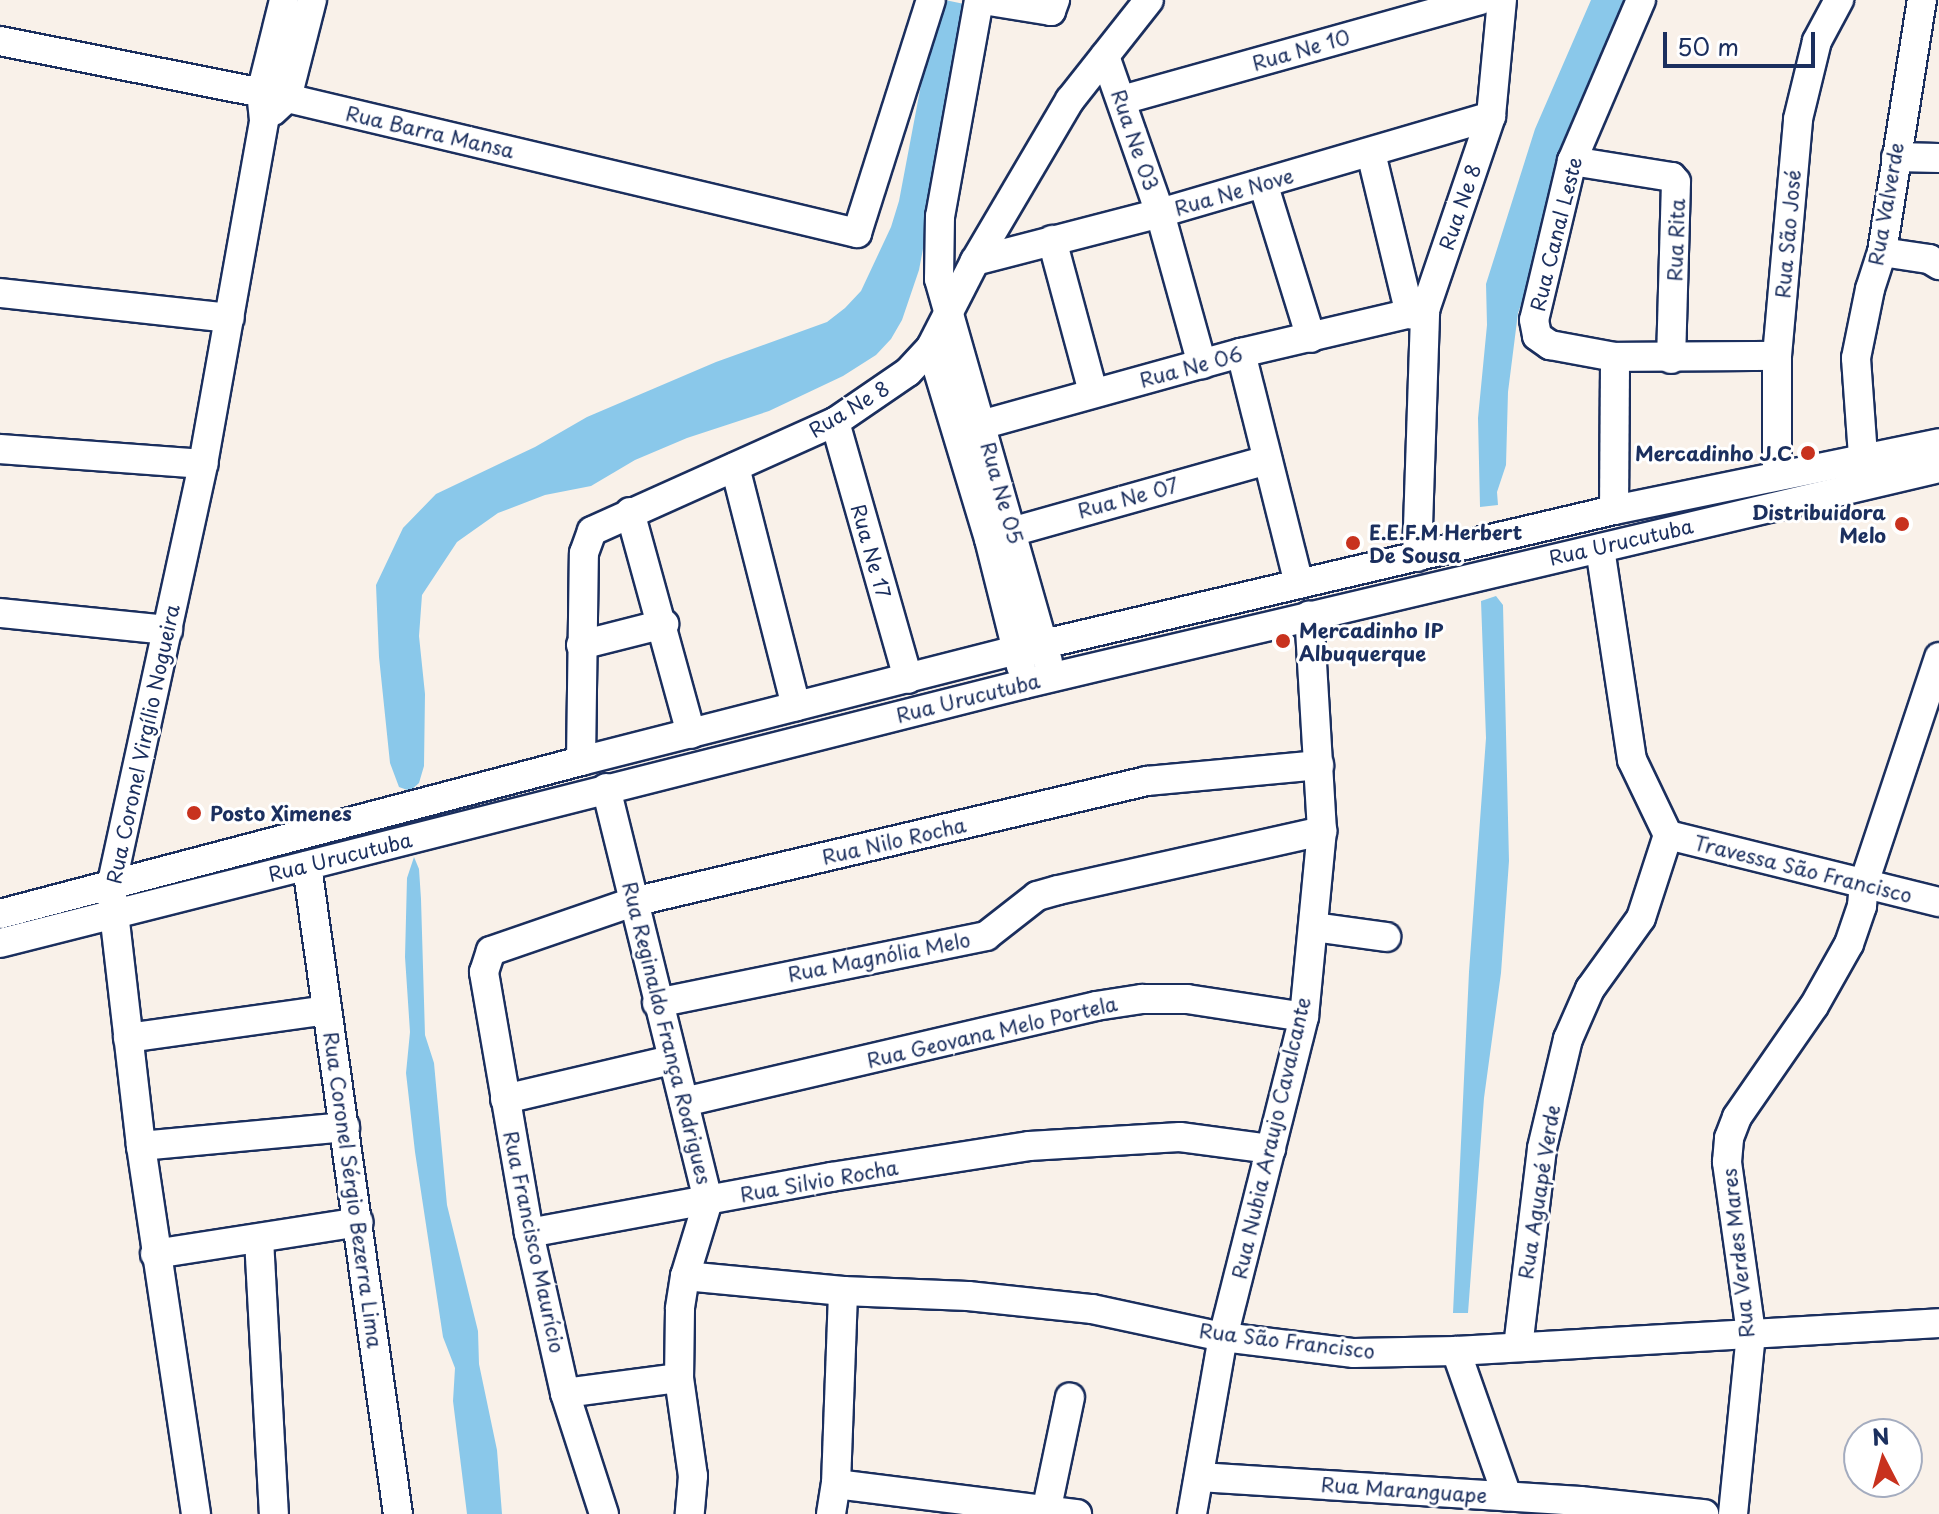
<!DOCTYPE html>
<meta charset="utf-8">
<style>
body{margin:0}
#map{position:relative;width:1939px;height:1514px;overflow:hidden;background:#f9f1e9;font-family:"Playpen Sans",sans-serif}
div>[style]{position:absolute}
.water>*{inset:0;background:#8ac8ea}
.roads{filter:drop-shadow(2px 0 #1b2f5e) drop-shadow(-2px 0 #1b2f5e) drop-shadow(0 2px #1b2f5e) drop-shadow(0 -2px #1b2f5e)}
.minor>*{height:28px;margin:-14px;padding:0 14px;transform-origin:14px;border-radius:14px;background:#fff}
.dots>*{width:22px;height:22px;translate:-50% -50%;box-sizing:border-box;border:4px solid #fff;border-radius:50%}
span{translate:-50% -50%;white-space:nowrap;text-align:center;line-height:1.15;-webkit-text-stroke:6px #fff;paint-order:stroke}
.street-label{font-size:20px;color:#1b2f5e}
.poi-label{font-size:20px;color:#1b2f5e;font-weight:700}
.right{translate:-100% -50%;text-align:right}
.left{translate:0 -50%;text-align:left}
.north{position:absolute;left:1843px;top:1418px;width:80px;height:80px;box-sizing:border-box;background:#fff;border:2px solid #a4acbf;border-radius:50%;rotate:354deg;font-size:22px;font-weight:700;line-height:32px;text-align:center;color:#1b2f5e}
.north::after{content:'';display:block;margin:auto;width:28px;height:36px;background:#c8321e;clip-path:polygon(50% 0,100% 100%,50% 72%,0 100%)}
.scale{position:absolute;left:1663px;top:32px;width:152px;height:36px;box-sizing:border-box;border:4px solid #1b2f5e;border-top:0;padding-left:10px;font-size:24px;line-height:28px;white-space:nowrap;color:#1b2f5e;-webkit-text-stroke:6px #fff;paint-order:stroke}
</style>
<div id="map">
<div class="water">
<i style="clip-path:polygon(945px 0,969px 5px,919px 270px,902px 320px,891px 339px,876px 355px,843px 376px,769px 411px,687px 438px,635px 460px,591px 486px,545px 495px,498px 513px,457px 542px,422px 595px,419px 636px,425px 694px,424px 766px,419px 783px,410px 791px,399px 787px,390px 763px,379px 657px,376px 585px,403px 528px,436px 494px,535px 447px,587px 417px,716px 362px,827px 322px,845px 308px,861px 291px,891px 227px,899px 201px,927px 53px,934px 23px)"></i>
<i style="clip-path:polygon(1591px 0,1630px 0,1518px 313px,1508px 392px,1506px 465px,1497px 492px,1498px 505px,1480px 507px,1478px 418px,1487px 325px,1486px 284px,1535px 129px)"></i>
<i style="clip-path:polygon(1496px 596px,1503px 605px,1509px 861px,1501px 973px,1484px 1098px,1468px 1313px,1453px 1313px,1469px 972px,1486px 738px,1481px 601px)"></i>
<i style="clip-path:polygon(414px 857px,419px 869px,421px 899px,425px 1035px,434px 1063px,447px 1205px,478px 1331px,479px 1364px,497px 1450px,502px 1514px,467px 1514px,453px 1401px,455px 1368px,443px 1337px,415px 1152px,406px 1073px,410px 1032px,405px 957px,407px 878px)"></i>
</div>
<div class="roads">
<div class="minor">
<i style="left:979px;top:0;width:219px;rotate:100.2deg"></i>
<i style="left:940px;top:216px;width:63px;rotate:90.9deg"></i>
<i style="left:939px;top:279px;width:397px;rotate:74.1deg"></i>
<i style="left:983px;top:0;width:69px;rotate:9.2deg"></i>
<i style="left:1051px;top:11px;width:12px;rotate:-70deg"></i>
<i style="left:1641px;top:0;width:175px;rotate:113.2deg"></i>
<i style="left:1572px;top:161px;width:163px;rotate:103.4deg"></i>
<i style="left:1534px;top:320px;width:16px;rotate:79deg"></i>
<i style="left:1537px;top:336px;width:16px;rotate:35deg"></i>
<i style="left:1550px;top:345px;width:66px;rotate:10.5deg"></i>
<i style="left:1615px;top:357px;width:162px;rotate:-0.4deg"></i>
<i style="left:0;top:41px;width:293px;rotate:11.2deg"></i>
<i style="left:287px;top:98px;width:586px;rotate:13.32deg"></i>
<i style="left:857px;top:233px;width:244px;rotate:-72.4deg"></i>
<i style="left:1105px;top:56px;width:166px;rotate:70.7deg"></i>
<i style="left:1160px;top:213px;width:157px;rotate:74.5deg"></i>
<i style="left:1122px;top:100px;width:372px;rotate:-15.6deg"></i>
<i style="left:273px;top:111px;width:19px;rotate:-43deg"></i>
<i style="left:287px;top:98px;width:101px;rotate:-75.7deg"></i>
<i style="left:1371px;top:153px;width:166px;rotate:76.4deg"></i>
<i style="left:1896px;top:157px;width:43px;rotate:1.3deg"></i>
<i style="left:1572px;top:161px;width:101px;rotate:9.1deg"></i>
<i style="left:1672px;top:177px;width:6px;rotate:51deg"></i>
<i style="left:1676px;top:182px;width:177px;rotate:91.6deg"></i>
<i style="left:1263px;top:183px;width:162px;rotate:72.8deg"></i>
<i style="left:1052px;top:240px;width:157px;rotate:74.9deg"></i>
<i style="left:1882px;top:252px;width:48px;rotate:8.5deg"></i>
<i style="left:1929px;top:259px;width:12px;rotate:31deg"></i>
<i style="left:975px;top:261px;width:191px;rotate:-14.5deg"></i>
<i style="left:1160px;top:213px;width:345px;rotate:-16.3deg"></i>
<i style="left:0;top:293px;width:231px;rotate:6.2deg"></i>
<i style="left:931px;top:347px;width:201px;rotate:73.2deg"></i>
<i style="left:989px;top:539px;width:131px;rotate:75.9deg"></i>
<i style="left:1241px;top:353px;width:238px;rotate:75.9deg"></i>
<i style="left:835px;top:422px;width:267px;rotate:74.1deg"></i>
<i style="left:959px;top:431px;width:293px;rotate:-15.5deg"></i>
<i style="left:1241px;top:353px;width:189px;rotate:-13.2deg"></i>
<i style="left:0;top:449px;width:204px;rotate:4.2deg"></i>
<i style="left:1863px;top:456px;width:98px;rotate:-94.1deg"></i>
<i style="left:1856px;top:358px;width:70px;rotate:-78.5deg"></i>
<i style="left:1870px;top:289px;width:39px;rotate:-72deg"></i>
<i style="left:1882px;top:252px;width:255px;rotate:-81deg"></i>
<i style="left:735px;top:467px;width:247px;rotate:75.7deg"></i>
<i style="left:1777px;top:476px;width:120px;rotate:-90deg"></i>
<i style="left:1777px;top:356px;width:238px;rotate:-84.9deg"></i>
<i style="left:1798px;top:119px;width:80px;rotate:-76.3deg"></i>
<i style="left:1817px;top:41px;width:47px;rotate:-61.8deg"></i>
<i style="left:1614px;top:510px;width:153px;rotate:-89.6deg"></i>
<i style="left:630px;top:512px;width:230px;rotate:74.6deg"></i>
<i style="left:997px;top:536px;width:281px;rotate:-15.7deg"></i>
<i style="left:1417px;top:557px;width:247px;rotate:-88.1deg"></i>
<i style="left:1425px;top:310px;width:205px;rotate:-71.2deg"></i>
<i style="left:1491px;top:116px;width:117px;rotate:-84.6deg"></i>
<i style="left:0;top:613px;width:169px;rotate:5.8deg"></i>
<i style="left:581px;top:645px;width:86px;rotate:-14.2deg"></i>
<i style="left:581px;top:761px;width:208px;rotate:-89.2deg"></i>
<i style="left:584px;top:553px;width:23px;rotate:-70deg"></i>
<i style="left:592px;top:531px;width:266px;rotate:-24.2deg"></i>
<i style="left:835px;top:422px;width:88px;rotate:-34.4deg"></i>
<i style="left:908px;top:372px;width:34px;rotate:-47deg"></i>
<i style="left:931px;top:347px;width:97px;rotate:-62.9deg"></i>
<i style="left:975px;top:261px;width:187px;rotate:-59.5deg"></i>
<i style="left:1070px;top:100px;width:127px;rotate:-51.7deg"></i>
<i style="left:606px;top:788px;width:425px;rotate:76.1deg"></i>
<i style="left:708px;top:1201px;width:78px;rotate:107deg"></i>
<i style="left:685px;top:1276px;width:33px;rotate:99deg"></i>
<i style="left:680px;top:1309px;width:69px;rotate:90.8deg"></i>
<i style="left:679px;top:1378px;width:99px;rotate:81.9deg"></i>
<i style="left:693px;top:1476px;width:38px;rotate:95deg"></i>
<i style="left:1668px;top:835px;width:279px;rotate:13.9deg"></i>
<i style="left:307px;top:866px;width:654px;rotate:82.01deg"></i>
<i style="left:0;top:914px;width:601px;rotate:-14.75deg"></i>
<i style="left:581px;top:761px;width:451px;rotate:-14.3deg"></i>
<i style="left:1018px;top:650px;width:612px;rotate:-13.22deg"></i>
<i style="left:1614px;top:510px;width:332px;rotate:-11.6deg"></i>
<i style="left:1314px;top:927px;width:73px;rotate:7.9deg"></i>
<i style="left:0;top:943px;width:1056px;rotate:-14.19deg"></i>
<i style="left:1024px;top:684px;width:940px;rotate:-13.28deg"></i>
<i style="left:657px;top:1003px;width:336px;rotate:-11.5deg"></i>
<i style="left:986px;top:936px;width:65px;rotate:-38.1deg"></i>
<i style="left:1037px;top:896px;width:22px;rotate:-16deg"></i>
<i style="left:1058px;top:890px;width:271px;rotate:-12.6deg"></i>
<i style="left:128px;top:1038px;width:201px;rotate:-8deg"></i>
<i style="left:505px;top:1099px;width:171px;rotate:-13.2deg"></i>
<i style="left:684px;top:1102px;width:423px;rotate:-13.1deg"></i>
<i style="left:1096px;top:1006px;width:47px;rotate:-8.7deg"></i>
<i style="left:1142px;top:999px;width:45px"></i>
<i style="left:1187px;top:999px;width:118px;rotate:8.7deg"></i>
<i style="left:141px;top:1146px;width:205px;rotate:-5.3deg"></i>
<i style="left:529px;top:1233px;width:307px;rotate:-10.5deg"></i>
<i style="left:831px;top:1177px;width:200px;rotate:-8.9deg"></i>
<i style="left:1029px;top:1146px;width:151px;rotate:-3.4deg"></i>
<i style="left:1180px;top:1137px;width:92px;rotate:7.5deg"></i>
<i style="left:259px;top:1239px;width:275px;rotate:86.9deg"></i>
<i style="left:155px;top:1254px;width:206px;rotate:-8.9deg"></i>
<i style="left:685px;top:1276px;width:159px;rotate:5.4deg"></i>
<i style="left:843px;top:1291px;width:125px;rotate:2.3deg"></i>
<i style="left:968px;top:1296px;width:125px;rotate:6deg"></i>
<i style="left:1092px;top:1309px;width:134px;rotate:12.1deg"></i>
<i style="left:1223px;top:1337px;width:132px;rotate:7deg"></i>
<i style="left:1354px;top:1353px;width:102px;rotate:-1.1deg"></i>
<i style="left:1456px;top:1351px;width:484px;rotate:-3.3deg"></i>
<i style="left:1518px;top:1347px;width:200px;rotate:-83.1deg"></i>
<i style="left:1542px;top:1148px;width:112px;rotate:-76.6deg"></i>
<i style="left:1568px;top:1039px;width:55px;rotate:-66.3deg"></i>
<i style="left:1590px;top:989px;width:87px;rotate:-54.3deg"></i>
<i style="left:1641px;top:918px;width:87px;rotate:-72deg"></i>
<i style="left:1668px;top:835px;width:83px;rotate:-115.6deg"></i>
<i style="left:1632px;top:760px;width:214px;rotate:-98.6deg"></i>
<i style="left:1456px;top:1351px;width:154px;rotate:70.6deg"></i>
<i style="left:565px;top:1393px;width:115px;rotate:-7.5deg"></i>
<i style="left:1199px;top:1477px;width:382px;rotate:3.6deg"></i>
<i style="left:1580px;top:1501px;width:125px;rotate:6deg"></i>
<i style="left:836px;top:1484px;width:243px;rotate:7.1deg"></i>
<i style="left:1046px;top:1512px;width:117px;rotate:-78.2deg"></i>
<i style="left:196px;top:1514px;width:372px;rotate:-98.5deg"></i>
<i style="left:141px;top:1146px;width:261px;rotate:-96.6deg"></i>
<i style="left:111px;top:887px;width:433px;rotate:-77.7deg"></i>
<i style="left:203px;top:464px;width:349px;rotate:-79.9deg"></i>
<i style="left:264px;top:120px;width:27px;rotate:-96deg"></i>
<i style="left:261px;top:93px;width:96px;rotate:-76.1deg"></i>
<i style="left:604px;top:1514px;width:127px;rotate:-107.9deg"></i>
<i style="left:565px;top:1393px;width:164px;rotate:-102.7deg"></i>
<i style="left:529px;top:1233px;width:265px;rotate:-99.8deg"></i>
<i style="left:484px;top:972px;width:22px;rotate:-72deg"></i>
<i style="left:491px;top:951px;width:150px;rotate:-19deg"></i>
<i style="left:633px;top:902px;width:528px;rotate:-13.25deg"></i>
<i style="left:1147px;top:781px;width:173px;rotate:-5.3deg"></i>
<i style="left:831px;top:1514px;width:30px;rotate:-81deg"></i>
<i style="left:836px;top:1484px;width:193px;rotate:-87.9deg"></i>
<i style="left:1192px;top:1514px;width:180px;rotate:-80.1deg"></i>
<i style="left:1223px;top:1337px;width:330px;rotate:-75.8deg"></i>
<i style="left:1304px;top:1017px;width:187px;rotate:-84.5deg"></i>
<i style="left:1322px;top:831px;width:216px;rotate:-93.4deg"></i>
<i style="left:1733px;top:1514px;width:182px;rotate:-84.3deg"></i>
<i style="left:1751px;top:1333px;width:173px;rotate:-98deg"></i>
<i style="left:1727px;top:1162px;width:24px;rotate:-85deg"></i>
<i style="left:1729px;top:1138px;width:22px;rotate:-69deg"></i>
<i style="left:1737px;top:1117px;width:135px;rotate:-55.3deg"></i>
<i style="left:1814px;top:1006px;width:71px;rotate:-60.6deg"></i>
<i style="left:1849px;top:944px;width:40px;rotate:-71.1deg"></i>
<i style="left:1862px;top:906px;width:23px;rotate:-85deg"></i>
<i style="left:1864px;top:883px;width:238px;rotate:-71.6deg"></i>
</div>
</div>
<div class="dots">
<i style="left:1808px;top:453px;background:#c8321e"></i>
<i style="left:1902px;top:524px;background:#c8321e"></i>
<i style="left:1353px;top:543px;background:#c8321e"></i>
<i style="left:1283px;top:641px;background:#c8321e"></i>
<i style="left:194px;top:813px;background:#c8321e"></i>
</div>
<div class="street-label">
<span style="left:1301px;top:50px;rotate:-16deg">Rua Ne 10</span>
<span style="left:430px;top:132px;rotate:13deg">Rua Barra Mansa</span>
<span style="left:1135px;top:140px;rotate:71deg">Rua Ne 03</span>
<span style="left:1234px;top:192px;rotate:-16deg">Rua Ne Nove</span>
<span style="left:1886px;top:204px;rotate:-80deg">Rua Valverde</span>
<span style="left:1460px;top:207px;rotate:-71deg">Rua Ne 8</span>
<span style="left:1556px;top:234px;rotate:-76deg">Rua Canal Leste</span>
<span style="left:1788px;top:234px;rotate:-85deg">Rua São José</span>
<span style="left:1676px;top:240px;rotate:-88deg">Rua Rita</span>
<span style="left:1191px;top:367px;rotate:-15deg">Rua Ne 06</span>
<span style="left:849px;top:409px;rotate:-31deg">Rua Ne 8</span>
<span style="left:1002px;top:493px;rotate:74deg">Rua Ne 05</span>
<span style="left:1128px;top:498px;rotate:-15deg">Rua Ne 07</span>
<span style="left:1621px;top:542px;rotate:-13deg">Rua Urucutuba</span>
<span style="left:871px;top:551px;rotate:74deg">Rua Ne 17</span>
<span style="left:968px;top:698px;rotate:-14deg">Rua Urucutuba</span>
<span style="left:143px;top:744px;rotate:-78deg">Rua Coronel Virgílio Nogueira</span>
<span style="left:894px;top:841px;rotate:-13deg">Rua Nilo Rocha</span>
<span style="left:340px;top:857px;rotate:-14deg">Rua Urucutuba</span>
<span style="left:1803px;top:869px;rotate:14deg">Travessa São Francisco</span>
<span style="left:879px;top:957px;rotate:-11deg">Rua Magnólia Melo</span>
<span style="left:992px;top:1032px;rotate:-13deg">Rua Geovana Melo Portela</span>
<span style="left:667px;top:1033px;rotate:76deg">Rua Reginaldo França Rodrigues</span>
<span style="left:1271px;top:1138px;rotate:-77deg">Rua Nubia Araujo Cavalcante</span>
<span style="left:819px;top:1181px;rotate:-10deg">Rua Silvio Rocha</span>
<span style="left:353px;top:1190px;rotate:82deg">Rua Coronel Sérgio Bezerra Lima</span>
<span style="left:1539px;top:1192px;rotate:-81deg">Rua Aguapé Verde</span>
<span style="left:534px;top:1242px;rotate:78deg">Rua Francisco Maurício</span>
<span style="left:1738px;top:1253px;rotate:-96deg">Rua Verdes Mares</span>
<span style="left:1287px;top:1341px;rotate:7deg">Rua São Francisco</span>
<span style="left:1404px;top:1490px;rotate:4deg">Rua Maranguape</span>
</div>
<div class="poi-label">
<span class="right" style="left:1792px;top:453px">Mercadinho J.C</span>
<span class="right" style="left:1886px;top:524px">Distribuidora<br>Melo</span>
<span class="left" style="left:1369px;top:544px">E.E.F.M Herbert<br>De Sousa</span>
<span class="left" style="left:1299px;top:642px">Mercadinho IP<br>Albuquerque</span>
<span class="left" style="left:210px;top:813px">Posto Ximenes</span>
</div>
<div class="north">N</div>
<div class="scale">50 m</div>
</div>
